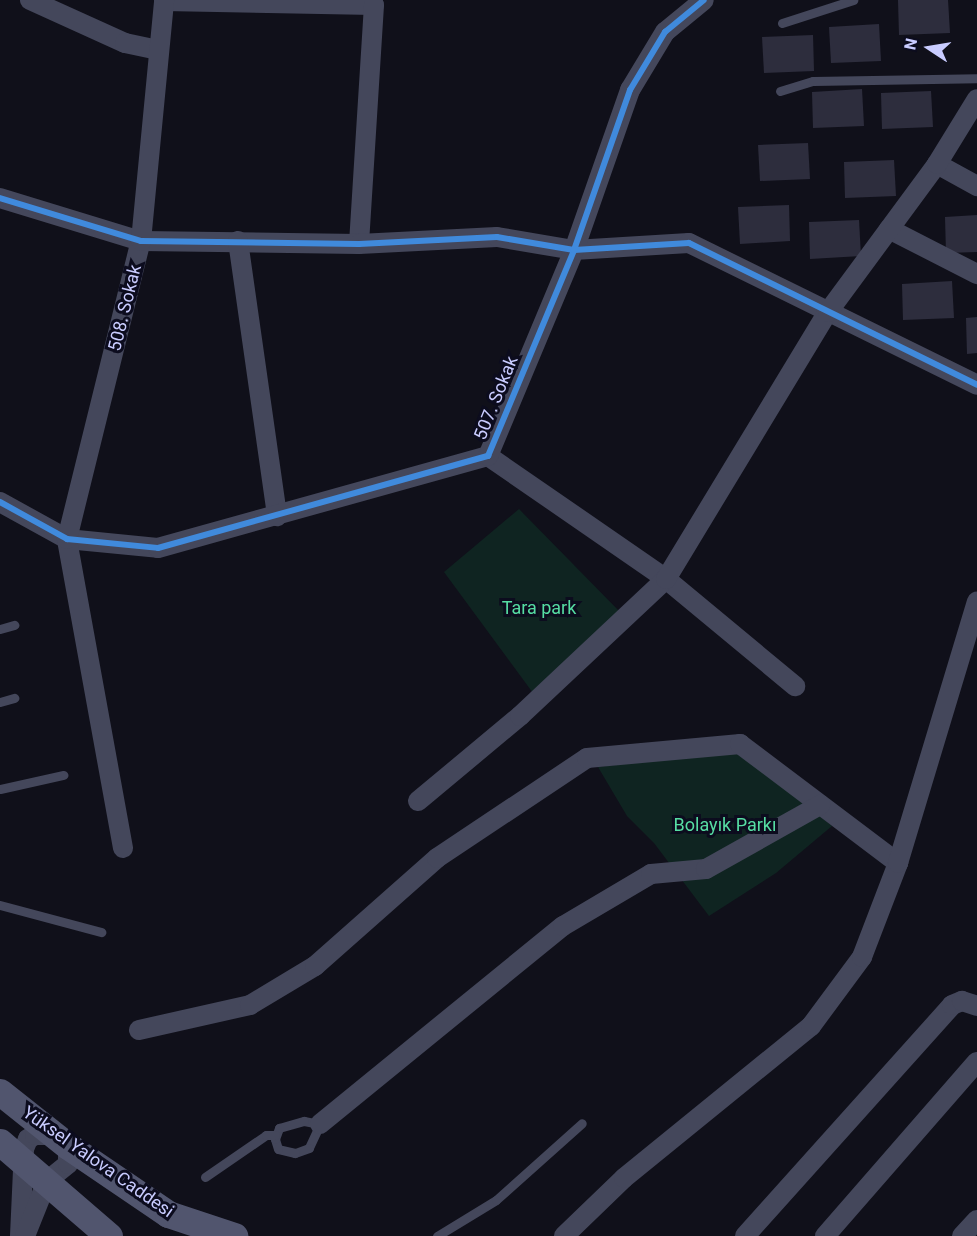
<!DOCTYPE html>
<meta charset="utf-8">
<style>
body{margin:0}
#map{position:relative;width:977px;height:1236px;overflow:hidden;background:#10101a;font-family:Roboto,sans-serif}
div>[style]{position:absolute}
.green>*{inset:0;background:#0f2421}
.building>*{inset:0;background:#2d2d3d}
.service>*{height:9px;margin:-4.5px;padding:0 4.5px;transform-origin:4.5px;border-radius:4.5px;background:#44475b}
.minor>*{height:20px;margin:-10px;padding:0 10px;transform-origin:10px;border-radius:10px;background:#44475b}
.secondary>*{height:27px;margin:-13.5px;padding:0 13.5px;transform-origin:13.5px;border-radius:13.5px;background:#51556e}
.cycleway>*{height:6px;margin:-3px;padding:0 3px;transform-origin:3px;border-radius:3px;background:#408adc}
span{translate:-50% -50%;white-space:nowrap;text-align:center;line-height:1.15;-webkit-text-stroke:6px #0c0c1e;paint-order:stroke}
.street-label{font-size:18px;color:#c9ccff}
.park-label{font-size:18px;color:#56dda3}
.north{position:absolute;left:899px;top:18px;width:60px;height:60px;-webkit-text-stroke:4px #0c0c1e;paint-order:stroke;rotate:282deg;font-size:16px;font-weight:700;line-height:24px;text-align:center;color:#c9ccff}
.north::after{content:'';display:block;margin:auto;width:21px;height:27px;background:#c9ccff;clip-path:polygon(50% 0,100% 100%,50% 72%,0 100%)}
</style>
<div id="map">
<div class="green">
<i style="clip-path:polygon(519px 509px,620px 612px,533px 693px,444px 572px)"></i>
<i style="clip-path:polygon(739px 751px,832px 826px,776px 873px,709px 916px,654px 843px,627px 816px,598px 767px)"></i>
</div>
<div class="building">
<i style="clip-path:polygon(898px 0,948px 0,950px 33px,899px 35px)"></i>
<i style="clip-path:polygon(879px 24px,881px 61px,831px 63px,829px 27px)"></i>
<i style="clip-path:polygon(813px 35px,814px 71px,764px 73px,762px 37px)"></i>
<i style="clip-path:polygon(862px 89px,864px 126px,813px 128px,812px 92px)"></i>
<i style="clip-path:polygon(931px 91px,933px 127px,882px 129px,881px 93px)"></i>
<i style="clip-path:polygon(808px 143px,810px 179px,760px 181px,758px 145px)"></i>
<i style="clip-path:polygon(894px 160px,896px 196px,845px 198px,844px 162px)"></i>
<i style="clip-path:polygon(789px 205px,790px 241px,740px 244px,738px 207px)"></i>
<i style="clip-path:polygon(977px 215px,977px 252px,946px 253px,945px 217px)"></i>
<i style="clip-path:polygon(859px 220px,861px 256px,810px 259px,809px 222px)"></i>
<i style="clip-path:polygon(952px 281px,954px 318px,903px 320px,902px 284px)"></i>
<i style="clip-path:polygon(977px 317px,977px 353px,967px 354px,966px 318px)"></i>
</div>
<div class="service">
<i style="left:782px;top:23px;width:75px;rotate:-17.9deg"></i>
<i style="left:780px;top:91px;width:34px;rotate:-17deg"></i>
<i style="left:813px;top:81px;width:164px;rotate:-1deg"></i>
<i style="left:0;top:629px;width:15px;rotate:-16deg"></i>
<i style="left:0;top:702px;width:15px;rotate:-16deg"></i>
<i style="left:0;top:789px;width:65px;rotate:-12.5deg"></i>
<i style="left:0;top:905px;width:105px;rotate:15deg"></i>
<i style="left:304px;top:1121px;width:16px;rotate:11deg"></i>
<i style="left:320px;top:1124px;width:26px;rotate:115deg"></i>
<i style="left:309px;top:1148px;width:15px;rotate:160deg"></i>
<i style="left:295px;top:1153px;width:17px;rotate:-167deg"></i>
<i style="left:278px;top:1149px;width:10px;rotate:-107deg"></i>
<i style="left:275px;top:1139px;width:12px;rotate:-70deg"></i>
<i style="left:279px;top:1128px;width:26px;rotate:-16deg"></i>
<i style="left:205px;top:1177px;width:74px;rotate:-34.5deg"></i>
<i style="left:266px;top:1135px;width:9px"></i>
<i style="left:437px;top:1236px;width:69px;rotate:-31.4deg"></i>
<i style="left:496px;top:1200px;width:115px;rotate:-41.8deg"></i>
</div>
<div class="minor">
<i style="left:30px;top:0;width:104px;rotate:24.4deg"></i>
<i style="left:125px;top:43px;width:35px;rotate:12deg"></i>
<i style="left:164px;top:1px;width:210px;rotate:1.1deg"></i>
<i style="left:374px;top:5px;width:239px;rotate:93.6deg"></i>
<i style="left:937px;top:164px;width:46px;rotate:28.8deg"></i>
<i style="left:0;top:198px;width:147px;rotate:17deg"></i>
<i style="left:141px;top:241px;width:218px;rotate:0.8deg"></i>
<i style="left:359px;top:244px;width:138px;rotate:-2.9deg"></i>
<i style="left:497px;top:237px;width:78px;rotate:9.6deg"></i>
<i style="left:574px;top:250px;width:115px;rotate:-3.5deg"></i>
<i style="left:689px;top:243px;width:321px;rotate:26.2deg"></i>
<i style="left:889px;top:229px;width:99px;rotate:27.1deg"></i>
<i style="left:238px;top:241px;width:278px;rotate:81.9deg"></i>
<i style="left:488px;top:456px;width:216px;rotate:34.6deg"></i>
<i style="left:666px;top:579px;width:168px;rotate:39.7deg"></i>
<i style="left:0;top:502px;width:77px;rotate:28.9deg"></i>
<i style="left:67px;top:539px;width:91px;rotate:5.6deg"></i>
<i style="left:158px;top:548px;width:343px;rotate:-15.6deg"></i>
<i style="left:488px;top:456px;width:223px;rotate:-67.3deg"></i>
<i style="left:574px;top:250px;width:170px;rotate:-70.7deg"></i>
<i style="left:630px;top:90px;width:68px;rotate:-58.9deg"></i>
<i style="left:665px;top:32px;width:50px;rotate:-39.4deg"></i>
<i style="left:418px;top:801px;width:133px;rotate:-39.8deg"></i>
<i style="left:520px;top:716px;width:200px;rotate:-43.2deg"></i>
<i style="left:666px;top:579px;width:312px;rotate:-58.8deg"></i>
<i style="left:828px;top:312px;width:184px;rotate:-53.6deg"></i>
<i style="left:937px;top:164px;width:76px;rotate:-58.4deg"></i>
<i style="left:123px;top:848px;width:314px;rotate:-100.3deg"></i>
<i style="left:67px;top:539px;width:307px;rotate:-76.1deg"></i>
<i style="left:141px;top:241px;width:242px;rotate:-84.5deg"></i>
<i style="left:139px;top:1030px;width:114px;rotate:-12.7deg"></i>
<i style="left:250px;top:1005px;width:76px;rotate:-31deg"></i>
<i style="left:315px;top:966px;width:163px;rotate:-41.5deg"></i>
<i style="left:437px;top:858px;width:180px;rotate:-33.7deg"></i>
<i style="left:587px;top:758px;width:154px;rotate:-5.2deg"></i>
<i style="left:740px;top:744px;width:198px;rotate:37deg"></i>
<i style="left:320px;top:1124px;width:313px;rotate:-39.2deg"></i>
<i style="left:563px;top:926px;width:102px;rotate:-30.6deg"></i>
<i style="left:651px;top:874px;width:55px;rotate:-5.2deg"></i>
<i style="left:706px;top:869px;width:131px;rotate:-29.3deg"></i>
<i style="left:20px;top:1236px;width:87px;rotate:-87.4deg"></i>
<i style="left:24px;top:1149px;width:11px;rotate:-68deg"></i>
<i style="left:28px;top:1139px;width:8px;rotate:-30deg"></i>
<i style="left:35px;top:1135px;width:19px"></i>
<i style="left:25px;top:1236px;width:59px;rotate:-68.2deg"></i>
<i style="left:47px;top:1181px;width:27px;rotate:-39deg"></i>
<i style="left:68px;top:1164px;width:18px;rotate:-90deg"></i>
<i style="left:564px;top:1236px;width:83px;rotate:-44deg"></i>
<i style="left:624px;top:1178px;width:241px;rotate:-39.1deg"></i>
<i style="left:811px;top:1026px;width:86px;rotate:-53.5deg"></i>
<i style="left:862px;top:957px;width:101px;rotate:-69deg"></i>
<i style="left:898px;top:863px;width:273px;rotate:-73.2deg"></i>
<i style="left:745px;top:1236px;width:310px;rotate:-48.1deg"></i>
<i style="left:952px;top:1005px;width:11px;rotate:-22deg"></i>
<i style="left:962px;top:1001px;width:16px;rotate:18deg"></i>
<i style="left:825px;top:1236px;width:231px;rotate:-48.9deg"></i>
<i style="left:962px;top:1236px;width:22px;rotate:-47deg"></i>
</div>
<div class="secondary">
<i style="left:0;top:1092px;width:87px;rotate:38.5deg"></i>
<i style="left:68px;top:1146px;width:121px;rotate:34.2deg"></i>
<i style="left:168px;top:1214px;width:70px;rotate:18.4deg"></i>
<i style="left:0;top:1142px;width:144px;rotate:40.8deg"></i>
</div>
<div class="cycleway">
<i style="left:0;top:198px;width:147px;rotate:17deg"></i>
<i style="left:141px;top:241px;width:218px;rotate:0.8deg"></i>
<i style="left:359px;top:244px;width:138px;rotate:-2.9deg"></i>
<i style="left:497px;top:237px;width:78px;rotate:9.6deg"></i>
<i style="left:574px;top:250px;width:115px;rotate:-3.5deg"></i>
<i style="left:689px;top:243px;width:321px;rotate:26.2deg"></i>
<i style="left:0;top:502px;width:77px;rotate:28.9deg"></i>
<i style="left:67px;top:539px;width:91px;rotate:5.6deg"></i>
<i style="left:158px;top:548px;width:343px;rotate:-15.6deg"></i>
<i style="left:488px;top:456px;width:223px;rotate:-67.3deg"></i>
<i style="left:574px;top:250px;width:170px;rotate:-70.7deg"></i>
<i style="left:630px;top:90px;width:68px;rotate:-58.9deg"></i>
<i style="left:665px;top:32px;width:50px;rotate:-39.4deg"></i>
</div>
<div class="street-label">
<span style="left:125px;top:308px;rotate:-76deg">508. Sokak</span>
<span style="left:496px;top:398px;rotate:-68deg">507. Sokak</span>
<span style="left:98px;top:1162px;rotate:35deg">Yüksel Yalova Caddesi</span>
</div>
<div class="park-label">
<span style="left:539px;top:608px">Tara park</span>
<span style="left:725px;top:825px">Bolayık Parkı</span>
</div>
<div class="north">N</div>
</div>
